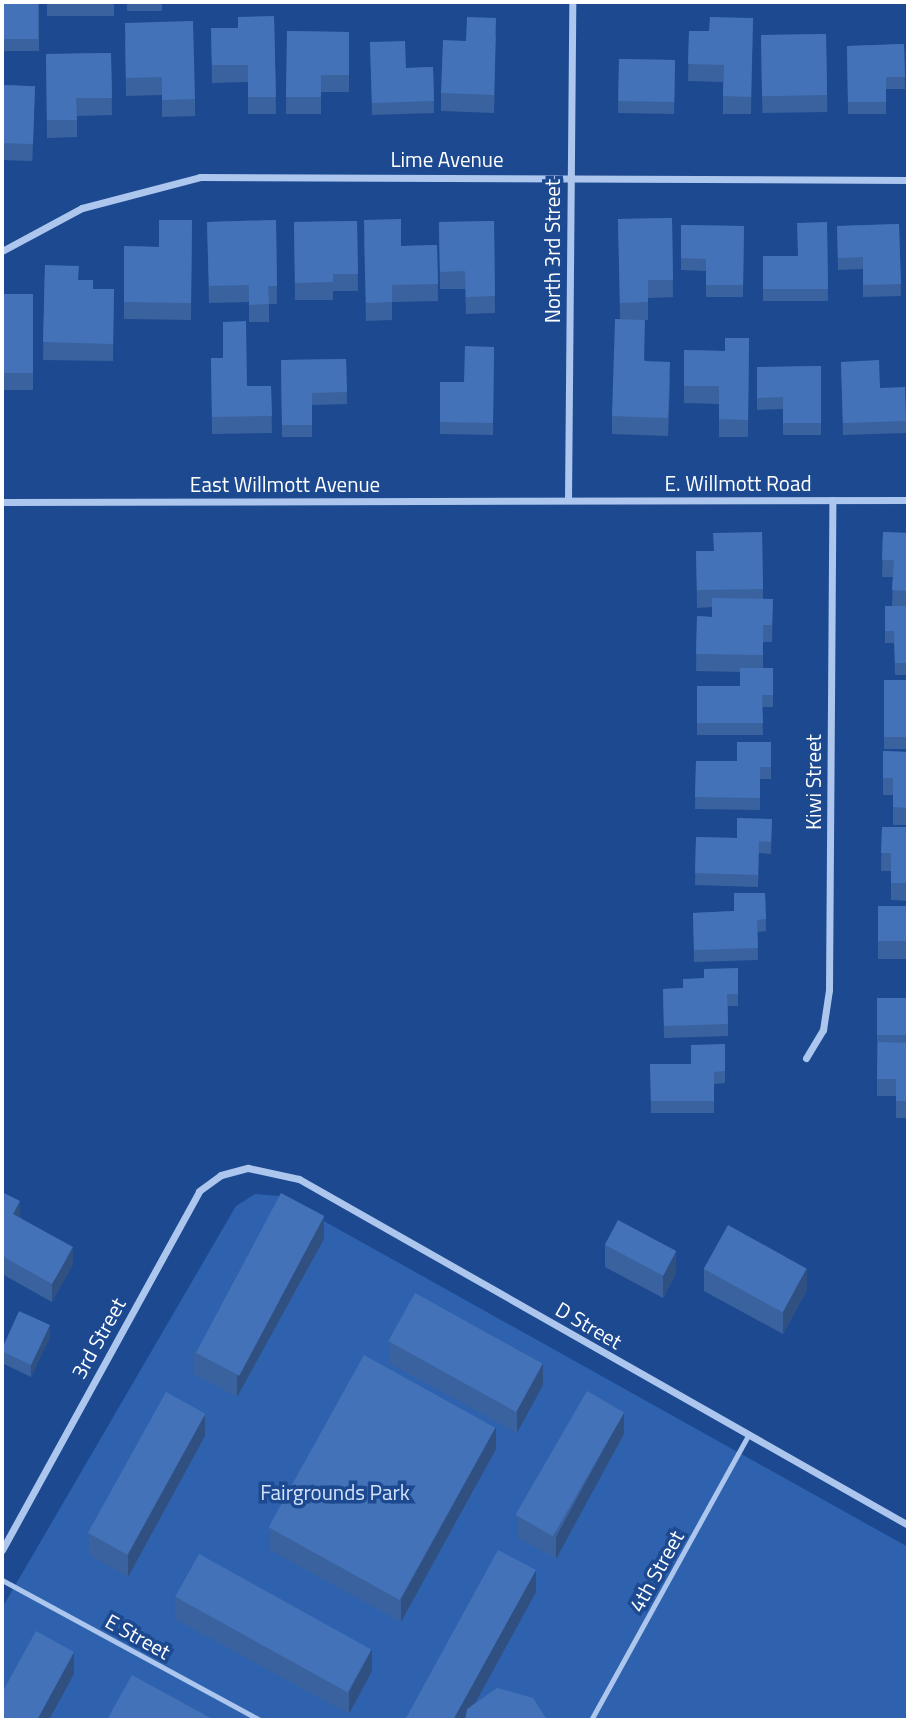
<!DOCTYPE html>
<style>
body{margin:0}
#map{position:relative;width:910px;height:1722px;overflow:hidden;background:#1c4990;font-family:"Titillium Web",sans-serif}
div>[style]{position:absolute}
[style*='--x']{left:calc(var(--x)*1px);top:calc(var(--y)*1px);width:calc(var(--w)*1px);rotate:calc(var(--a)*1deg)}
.green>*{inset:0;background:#2f62ae}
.lane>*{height:5px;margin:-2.5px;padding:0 2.5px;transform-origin:2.5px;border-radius:2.5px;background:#acc6ee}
.street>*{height:7px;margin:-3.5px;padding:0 3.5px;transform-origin:3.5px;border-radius:3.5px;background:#acc6ee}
.wall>*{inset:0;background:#3a629e;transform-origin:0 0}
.shaded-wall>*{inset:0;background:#305081}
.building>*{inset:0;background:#4472b8;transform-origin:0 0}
span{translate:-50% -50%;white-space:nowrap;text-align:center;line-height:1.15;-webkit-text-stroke:7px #1c4990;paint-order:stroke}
.street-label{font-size:21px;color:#fff}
.park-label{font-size:21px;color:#d2e2fa}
.frame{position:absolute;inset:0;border:4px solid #fff;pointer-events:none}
</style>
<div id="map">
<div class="green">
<div style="clip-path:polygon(255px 1194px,279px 1196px,908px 1547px,908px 1720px,2px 1720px,2px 1608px,236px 1206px)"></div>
</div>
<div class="lane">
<div style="--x:2;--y:1580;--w:294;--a:28.5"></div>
<div style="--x:591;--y:1720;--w:325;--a:-61.1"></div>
</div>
<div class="street">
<div style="--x:2;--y:251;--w:91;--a:-28.3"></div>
<div style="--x:82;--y:208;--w:122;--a:-14.7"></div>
<div style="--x:200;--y:177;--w:708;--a:0.24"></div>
<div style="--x:568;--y:500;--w:498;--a:-89.5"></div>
<div style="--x:2;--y:502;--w:906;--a:-0.13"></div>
<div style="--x:806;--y:1058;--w:33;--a:-59"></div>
<div style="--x:823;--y:1030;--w:40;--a:-81.5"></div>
<div style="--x:829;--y:990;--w:490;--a:-89.6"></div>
<div style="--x:2;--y:1550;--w:409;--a:-61.2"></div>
<div style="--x:199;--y:1191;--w:27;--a:-36"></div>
<div style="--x:221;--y:1175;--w:28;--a:-15"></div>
<div style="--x:248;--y:1168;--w:52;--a:12.2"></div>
<div style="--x:299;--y:1179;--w:700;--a:29.6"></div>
</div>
<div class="wall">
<div style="left:2px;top:2px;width:37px;height:49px"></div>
<div style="left:47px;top:2px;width:67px;height:14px"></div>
<div style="left:127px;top:2px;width:35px;height:9px"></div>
<div style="clip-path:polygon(219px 2px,272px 2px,219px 3px)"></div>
<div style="left:467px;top:2px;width:32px;height:1px"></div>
<div style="clip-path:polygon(274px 16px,276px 114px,248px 114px,248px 82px,212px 83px,211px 28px,238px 28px)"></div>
<div style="clip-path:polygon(753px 18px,751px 114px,723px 114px,723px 82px,688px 81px,689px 31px,709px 31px)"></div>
<div style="clip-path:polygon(287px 31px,349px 32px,349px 92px,321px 92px,321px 114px,286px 114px)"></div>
<div style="left:826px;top:34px;width:78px;height:65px;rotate:89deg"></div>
<div style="clip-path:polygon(496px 35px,494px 113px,441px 111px,441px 93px,466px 41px)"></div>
<div style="clip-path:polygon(125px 41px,195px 99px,195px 116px,162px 117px,162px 95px,126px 96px)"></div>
<div style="clip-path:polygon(370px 42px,406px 68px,433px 67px,434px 113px,372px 115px)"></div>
<div style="clip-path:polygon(904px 44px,905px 89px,886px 89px,886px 114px,848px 114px,847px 46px)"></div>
<div style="clip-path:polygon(111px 53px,112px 115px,77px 116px,77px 137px,47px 138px,46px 54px)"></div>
<div style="left:619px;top:59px;width:56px;height:54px;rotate:1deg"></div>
<div style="left:2px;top:85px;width:33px;height:75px;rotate:2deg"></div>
<div style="clip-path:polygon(672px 218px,673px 297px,648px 298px,648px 320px,636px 320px,645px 361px,670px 379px,668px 436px,612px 434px,612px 416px,620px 319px,618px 219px)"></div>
<div style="clip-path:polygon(192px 220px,191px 320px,124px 319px,124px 246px,159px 247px)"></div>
<div style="clip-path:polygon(276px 220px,277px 304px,269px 304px,269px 322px,249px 322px,249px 302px,209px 303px,207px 222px)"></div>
<div style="clip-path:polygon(357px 221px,358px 291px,333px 291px,333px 300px,295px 300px,294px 222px)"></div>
<div style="clip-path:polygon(494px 221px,495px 313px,466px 314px,465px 289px,440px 289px,439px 222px)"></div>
<div style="clip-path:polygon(827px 222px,828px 301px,763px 301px,763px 256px,798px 256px)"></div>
<div style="clip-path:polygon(899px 224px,901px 296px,863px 297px,863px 269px,838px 270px,837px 226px)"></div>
<div style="clip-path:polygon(681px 225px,744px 226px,743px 297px,706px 297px,706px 271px,681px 270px)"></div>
<div style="clip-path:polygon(364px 237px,401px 246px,437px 245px,438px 301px,392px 302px,392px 320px,366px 321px)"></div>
<div style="clip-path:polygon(45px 265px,79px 280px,93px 289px,114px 289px,113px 361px,43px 360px)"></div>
<div style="left:2px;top:294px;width:31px;height:96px"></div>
<div style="clip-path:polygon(749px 338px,748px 437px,719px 437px,719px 404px,684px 403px,684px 350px,725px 351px)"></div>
<div style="clip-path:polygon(494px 347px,493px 435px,440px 434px,440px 382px,464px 382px)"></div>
<div style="clip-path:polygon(211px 358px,247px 386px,271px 386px,272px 433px,212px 434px)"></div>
<div style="clip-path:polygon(346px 359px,347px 404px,312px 405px,312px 437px,282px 437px,281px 360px)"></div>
<div style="clip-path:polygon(841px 362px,880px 388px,906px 421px,906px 433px,843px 435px)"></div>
<div style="clip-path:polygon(821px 366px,821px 435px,783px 435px,783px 409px,757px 410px,757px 367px)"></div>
<div style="clip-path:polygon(762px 532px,763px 599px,773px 599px,772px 642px,763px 642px,763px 668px,773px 668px,773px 707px,762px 707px,763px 735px,697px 735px,697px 686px,740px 686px,740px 672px,696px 671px,697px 616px,712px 617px,712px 607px,697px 608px,696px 551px,713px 551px)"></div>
<div style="clip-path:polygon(883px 532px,908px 533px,908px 675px,895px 675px,894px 643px,885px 643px,885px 606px,892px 606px,893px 577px,882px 577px)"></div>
<div style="left:884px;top:680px;width:24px;height:69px"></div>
<div style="clip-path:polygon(771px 742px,771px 779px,760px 779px,760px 810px,695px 809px,696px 761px,737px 761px)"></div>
<div style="clip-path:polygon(883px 751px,908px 752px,908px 825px,893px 825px,893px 795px,883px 795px)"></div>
<div style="clip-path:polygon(772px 819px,771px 854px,759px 853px,758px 887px,695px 885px,696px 837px,737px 838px)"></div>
<div style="clip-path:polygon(882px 827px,908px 827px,908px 901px,891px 900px,891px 871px,881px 871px)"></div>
<div style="clip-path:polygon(765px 893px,766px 931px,757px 932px,758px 960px,694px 962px,693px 913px,734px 911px)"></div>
<div style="left:878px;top:906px;width:30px;height:53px"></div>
<div style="clip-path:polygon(738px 968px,738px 1006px,728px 1006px,728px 1036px,664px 1038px,663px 989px,683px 988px,704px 978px)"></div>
<div style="clip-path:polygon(877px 998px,908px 998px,908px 1118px,896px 1118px,896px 1096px,877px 1096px)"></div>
<div style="clip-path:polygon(725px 1044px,725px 1083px,714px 1084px,714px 1113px,651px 1113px,650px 1064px,691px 1064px)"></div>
<div style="clip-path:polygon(2px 1192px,20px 1217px,73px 1264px,52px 1302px,2px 1274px)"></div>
<div style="clip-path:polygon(324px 1239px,237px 1397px,194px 1374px,194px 1352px)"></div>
<div style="clip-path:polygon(605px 1245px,676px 1273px,663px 1298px,605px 1267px)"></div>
<div style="clip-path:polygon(704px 1269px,807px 1290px,783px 1334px,704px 1291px)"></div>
<div style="clip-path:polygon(50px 1337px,31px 1377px,2px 1363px,2px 1349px)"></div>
<div style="clip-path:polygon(389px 1341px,543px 1385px,517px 1433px,389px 1363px)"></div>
<div style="clip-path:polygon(624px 1434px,556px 1559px,518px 1538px,518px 1516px)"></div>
<div style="clip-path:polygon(205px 1436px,128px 1577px,89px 1555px,89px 1533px)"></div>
<div style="clip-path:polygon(496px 1449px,401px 1622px,270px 1550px,270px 1528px)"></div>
<div style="clip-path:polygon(175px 1597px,372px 1671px,349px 1714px,175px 1619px)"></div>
</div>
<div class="shaded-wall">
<div style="clip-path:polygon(20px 1201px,20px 1219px,13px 1214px)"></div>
<div style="clip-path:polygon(324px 1216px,324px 1239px,237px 1397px,237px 1375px)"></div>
<div style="clip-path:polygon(73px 1247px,73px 1264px,52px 1302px,52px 1284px)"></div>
<div style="clip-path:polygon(676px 1251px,676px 1273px,663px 1298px,663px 1276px)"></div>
<div style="clip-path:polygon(807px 1268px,807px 1290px,783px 1334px,783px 1312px)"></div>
<div style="clip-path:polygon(50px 1325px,50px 1337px,31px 1377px,31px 1365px)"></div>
<div style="clip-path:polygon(543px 1363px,543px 1385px,517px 1433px,517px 1411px)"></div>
<div style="clip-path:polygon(624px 1412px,624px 1434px,556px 1559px,556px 1537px)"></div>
<div style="clip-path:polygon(205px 1414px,205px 1436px,128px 1577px,128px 1555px)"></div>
<div style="clip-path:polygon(496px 1427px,496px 1449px,401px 1622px,401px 1599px)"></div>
<div style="clip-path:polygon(536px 1570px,536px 1592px,466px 1720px,453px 1720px)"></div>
<div style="clip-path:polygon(372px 1649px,372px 1671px,349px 1714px,349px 1692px)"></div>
<div style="clip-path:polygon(74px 1652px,74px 1674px,49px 1720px,37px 1720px)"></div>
</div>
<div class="building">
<div style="left:2px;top:2px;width:36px;height:37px"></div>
<div style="clip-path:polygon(274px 16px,276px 97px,248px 97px,248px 65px,212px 65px,211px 28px,238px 28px,238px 17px)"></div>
<div style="clip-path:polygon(467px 17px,496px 18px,494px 95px,441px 93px,443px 40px,466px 41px)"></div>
<div style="clip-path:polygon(710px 17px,753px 18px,751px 97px,723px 96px,724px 65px,688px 64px,689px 31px,709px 31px)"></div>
<div style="clip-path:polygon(193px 21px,195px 99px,162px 100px,162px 77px,126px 78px,125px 23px)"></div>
<div style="clip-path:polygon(287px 31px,349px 32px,349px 75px,321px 75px,321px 97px,286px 97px)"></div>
<div style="left:826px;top:34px;width:61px;height:65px;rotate:89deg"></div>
<div style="clip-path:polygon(405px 41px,406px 68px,433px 67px,434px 101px,372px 103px,370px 42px)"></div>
<div style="clip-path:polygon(904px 44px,905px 77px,886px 77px,886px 102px,848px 102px,847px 46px)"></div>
<div style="clip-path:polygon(111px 53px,112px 98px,76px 98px,77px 120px,47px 120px,46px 54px)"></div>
<div style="left:619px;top:59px;width:56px;height:42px;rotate:1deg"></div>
<div style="left:2px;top:85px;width:33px;height:58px;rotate:2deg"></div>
<div style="clip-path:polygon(672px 218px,673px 280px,648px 280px,648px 302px,620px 303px,618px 219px)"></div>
<div style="clip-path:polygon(401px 219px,401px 246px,437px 245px,438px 284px,392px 285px,392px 302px,366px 303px,364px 220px)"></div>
<div style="clip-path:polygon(159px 220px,192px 220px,191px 303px,124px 302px,124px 246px,159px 247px)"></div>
<div style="clip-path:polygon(276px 220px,277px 286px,268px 286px,269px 304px,249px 305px,249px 285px,209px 286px,207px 222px)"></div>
<div style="clip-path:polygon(357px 221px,358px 274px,333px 274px,333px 282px,295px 283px,294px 222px)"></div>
<div style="clip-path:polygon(494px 221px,495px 296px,466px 297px,465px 271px,440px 272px,439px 222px)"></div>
<div style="clip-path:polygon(827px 222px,828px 289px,763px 289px,763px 256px,798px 256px,797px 223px)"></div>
<div style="clip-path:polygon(899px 224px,901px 284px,863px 285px,863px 257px,838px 258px,837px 226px)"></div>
<div style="clip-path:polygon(681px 225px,744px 226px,743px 285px,706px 285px,706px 259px,681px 258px)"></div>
<div style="clip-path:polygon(45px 265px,79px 266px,78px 280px,93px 280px,93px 289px,114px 289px,113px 344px,43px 342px)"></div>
<div style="left:2px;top:294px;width:31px;height:79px"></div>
<div style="clip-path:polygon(615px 319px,645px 320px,644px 361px,670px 362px,668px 418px,612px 416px)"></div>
<div style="clip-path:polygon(246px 321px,247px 386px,271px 386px,272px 416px,212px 417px,211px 358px,223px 358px,223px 322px)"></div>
<div style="clip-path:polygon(725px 338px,749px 338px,748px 420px,719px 419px,719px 386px,684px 386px,684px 350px,725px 351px)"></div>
<div style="clip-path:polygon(465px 346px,494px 347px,493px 423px,440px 422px,440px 382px,464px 382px)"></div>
<div style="clip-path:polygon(346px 359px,347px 392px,312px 393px,312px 425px,282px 425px,281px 360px)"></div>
<div style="clip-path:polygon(879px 360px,880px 388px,905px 387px,906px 421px,843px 423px,841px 362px)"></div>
<div style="clip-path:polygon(821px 366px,821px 423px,783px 423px,783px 397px,757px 398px,757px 367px)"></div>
<div style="clip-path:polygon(762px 532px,763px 589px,697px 590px,696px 551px,714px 551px,713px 533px)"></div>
<div style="clip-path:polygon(883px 532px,908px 533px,908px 591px,892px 590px,894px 560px,882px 560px)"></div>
<div style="clip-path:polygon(712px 598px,773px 599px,772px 625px,763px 625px,763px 655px,696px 654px,697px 616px,712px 617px)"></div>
<div style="clip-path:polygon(885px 606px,908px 606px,908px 663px,895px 663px,894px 631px,885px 631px)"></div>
<div style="clip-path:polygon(740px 668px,773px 668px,773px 695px,762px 695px,763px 723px,697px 723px,697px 686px,740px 686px)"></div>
<div style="left:884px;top:680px;width:24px;height:57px"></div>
<div style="clip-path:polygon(737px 742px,771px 742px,771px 767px,760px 767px,760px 798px,695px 797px,696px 761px,737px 761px)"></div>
<div style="clip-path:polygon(883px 751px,908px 752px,908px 808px,893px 807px,893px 778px,883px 778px)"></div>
<div style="clip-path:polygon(737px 818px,772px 819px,771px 842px,759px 841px,758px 875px,695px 873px,696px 837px,737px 838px)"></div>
<div style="clip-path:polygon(882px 827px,908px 827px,908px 883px,891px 883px,891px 853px,881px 853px)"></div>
<div style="clip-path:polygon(734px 893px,765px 893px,766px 919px,757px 920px,758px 948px,694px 950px,693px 913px,734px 911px)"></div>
<div style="left:878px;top:906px;width:30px;height:35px"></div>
<div style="clip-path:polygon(738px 968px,738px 994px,727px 994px,728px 1024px,664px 1026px,663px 989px,683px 988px,683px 979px,704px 978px,704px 969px)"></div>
<div style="left:877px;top:998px;width:31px;height:37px"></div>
<div style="clip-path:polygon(878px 1042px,908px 1043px,908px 1101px,896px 1101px,896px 1079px,877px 1079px)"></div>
<div style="clip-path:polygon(725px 1044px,725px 1071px,714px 1072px,714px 1101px,651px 1101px,650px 1064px,691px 1064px,691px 1045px)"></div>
<div style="clip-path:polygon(2px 1192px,20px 1201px,13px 1214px,73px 1247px,52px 1284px,2px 1256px)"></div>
<div style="left:281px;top:1193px;width:49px;height:181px;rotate:28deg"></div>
<div style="left:618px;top:1220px;width:66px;height:28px;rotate:28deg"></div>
<div style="left:728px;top:1225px;width:90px;height:50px;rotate:29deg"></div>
<div style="left:415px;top:1293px;width:146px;height:55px;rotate:29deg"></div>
<div style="clip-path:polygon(19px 1311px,50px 1325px,31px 1365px,2px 1351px,2px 1349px)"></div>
<div style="left:364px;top:1355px;width:150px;height:197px;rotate:29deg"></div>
<div style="left:587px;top:1391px;width:43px;height:143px;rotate:30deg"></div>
<div style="left:166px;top:1392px;width:45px;height:161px;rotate:29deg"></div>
<div style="clip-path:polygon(498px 1550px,536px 1570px,453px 1720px,405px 1720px)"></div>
<div style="left:199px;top:1554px;width:197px;height:49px;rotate:29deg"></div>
<div style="clip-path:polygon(36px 1631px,74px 1652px,37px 1720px,2px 1720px,2px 1693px)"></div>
<div style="clip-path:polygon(132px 1675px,214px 1720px,112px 1720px,108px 1718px)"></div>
<div style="clip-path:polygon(497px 1688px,533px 1698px,547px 1720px,465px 1720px,467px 1709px)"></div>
</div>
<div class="street-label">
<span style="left:447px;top:159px">Lime Avenue</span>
<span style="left:552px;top:251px;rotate:-90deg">North 3rd Street</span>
<span style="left:738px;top:483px">E. Willmott Road</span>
<span style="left:285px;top:484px">East Willmott Avenue</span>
<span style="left:813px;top:782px;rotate:-90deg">Kiwi Street</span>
<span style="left:589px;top:1325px;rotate:30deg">D Street</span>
<span style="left:98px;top:1338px;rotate:-61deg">3rd Street</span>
<span style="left:656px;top:1571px;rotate:-61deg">4th Street</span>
<span style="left:138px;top:1636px;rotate:29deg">E Street</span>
</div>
<div class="park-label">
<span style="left:335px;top:1492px">Fairgrounds Park</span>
</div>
<div class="frame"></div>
</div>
